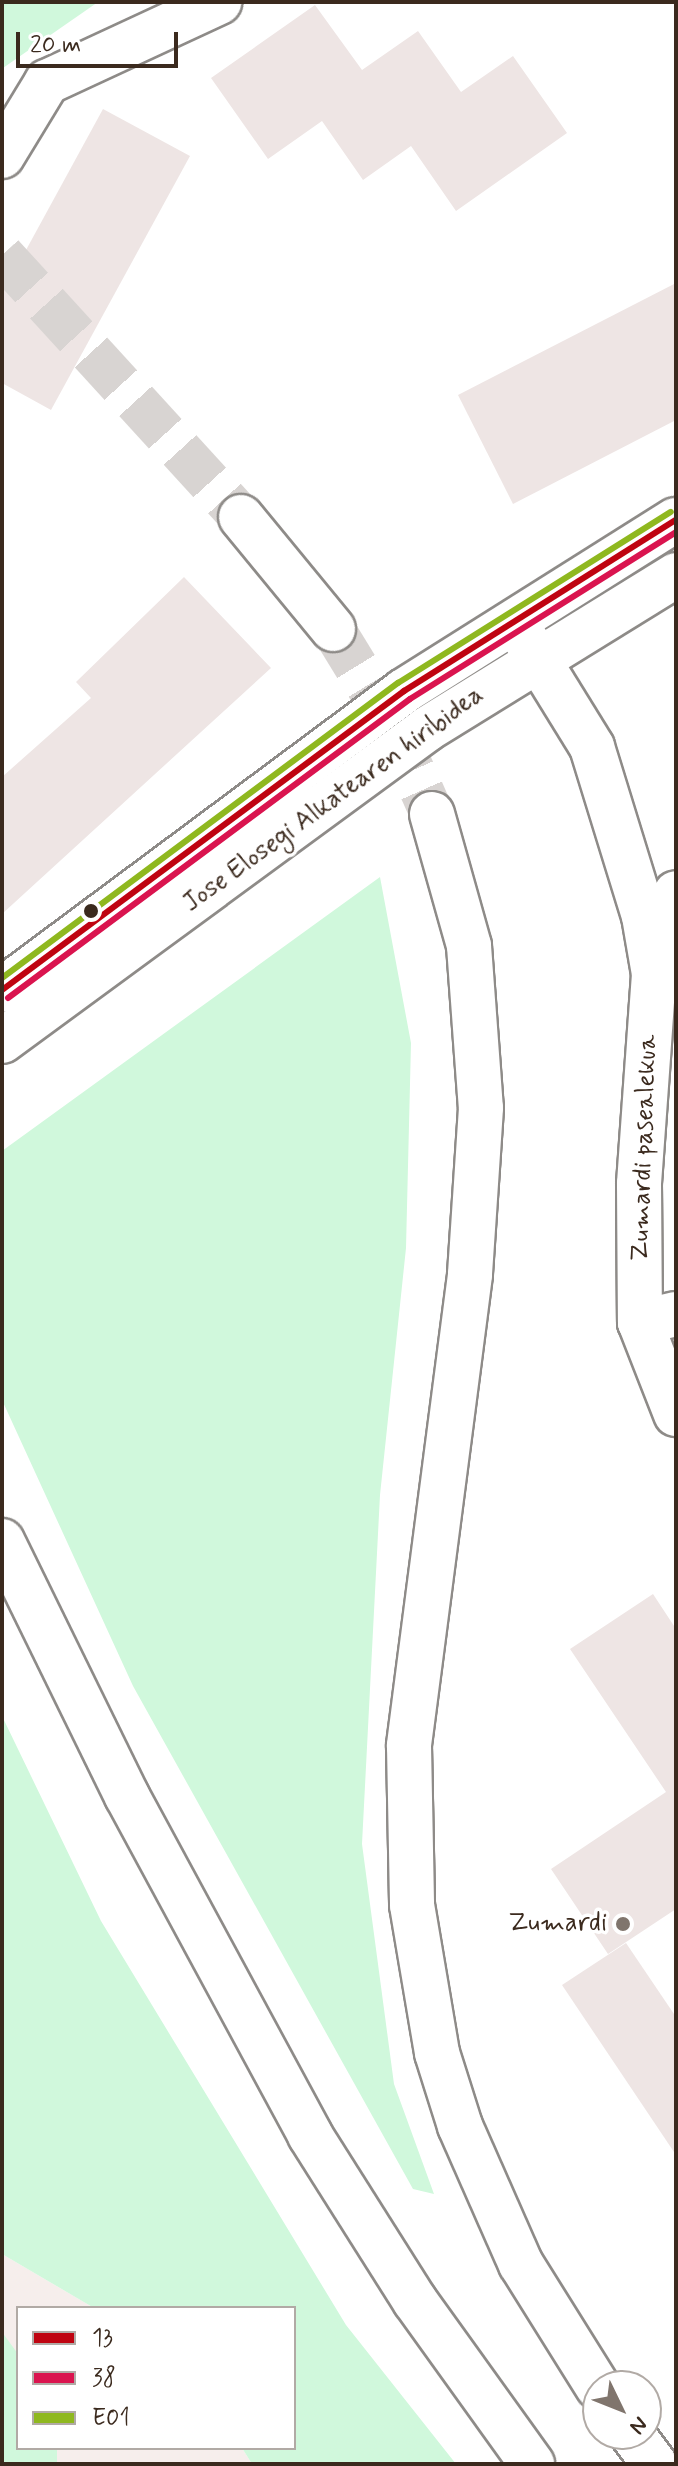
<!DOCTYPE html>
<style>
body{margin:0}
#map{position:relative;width:678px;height:2466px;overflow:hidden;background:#fff;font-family:Mynerve,sans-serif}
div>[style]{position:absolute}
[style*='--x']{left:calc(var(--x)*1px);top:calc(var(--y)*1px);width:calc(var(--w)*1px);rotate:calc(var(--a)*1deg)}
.built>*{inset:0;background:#f6eeec}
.green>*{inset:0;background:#d0f8dc}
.building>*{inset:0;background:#eee5e4}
.motorway-tunnel>*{height:44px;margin-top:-22px;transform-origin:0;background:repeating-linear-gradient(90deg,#d8d4d2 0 44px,transparent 0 66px)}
.roads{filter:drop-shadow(2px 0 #8e8b88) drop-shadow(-2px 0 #8e8b88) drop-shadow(0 2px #8e8b88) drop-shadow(0 -2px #8e8b88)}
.minor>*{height:44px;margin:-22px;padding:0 22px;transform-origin:22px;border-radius:22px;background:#fff}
.secondary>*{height:44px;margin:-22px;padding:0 22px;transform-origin:22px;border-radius:22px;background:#fff}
.motorway>*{height:44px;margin:-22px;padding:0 22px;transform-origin:22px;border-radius:22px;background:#fff}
.bus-1>*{height:6px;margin:-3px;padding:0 3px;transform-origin:3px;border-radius:3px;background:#bf0411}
.bus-2>*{height:6px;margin:-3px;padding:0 3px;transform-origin:3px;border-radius:3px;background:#da144f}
.bus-3>*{height:6px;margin:-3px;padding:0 3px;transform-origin:3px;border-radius:3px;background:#8fb81f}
.dots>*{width:22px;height:22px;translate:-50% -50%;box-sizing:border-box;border:4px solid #fff;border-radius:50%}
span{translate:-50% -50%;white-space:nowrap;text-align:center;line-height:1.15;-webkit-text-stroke:7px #fff;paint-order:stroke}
.street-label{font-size:26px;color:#3b2a1e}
.poi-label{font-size:26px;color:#3b2a1e}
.right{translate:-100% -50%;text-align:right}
.frame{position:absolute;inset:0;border:4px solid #3b2a1e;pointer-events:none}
.legend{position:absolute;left:16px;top:2306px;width:280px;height:144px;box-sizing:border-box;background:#fff;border:2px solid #b1aaa5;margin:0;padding:10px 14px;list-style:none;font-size:24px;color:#3b2a1e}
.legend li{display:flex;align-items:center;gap:16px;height:40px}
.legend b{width:40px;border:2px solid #b1aaa5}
.north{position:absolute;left:582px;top:2370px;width:80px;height:80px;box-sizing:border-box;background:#fff;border:2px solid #b1aaa5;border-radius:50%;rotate:133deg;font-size:22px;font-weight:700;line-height:32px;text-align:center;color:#3b2a1e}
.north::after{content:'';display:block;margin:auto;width:28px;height:36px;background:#80756d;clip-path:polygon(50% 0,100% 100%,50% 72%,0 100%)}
.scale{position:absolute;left:16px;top:32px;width:162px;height:36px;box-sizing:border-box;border:4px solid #3b2a1e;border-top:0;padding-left:10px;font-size:24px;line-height:28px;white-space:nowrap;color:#3b2a1e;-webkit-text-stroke:6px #fff;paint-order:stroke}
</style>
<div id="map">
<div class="built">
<div style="clip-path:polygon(2px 2254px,94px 2308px,18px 2308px,18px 2448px,242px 2448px,252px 2464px,2px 2464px)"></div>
</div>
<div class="green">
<div style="clip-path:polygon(2px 2px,98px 2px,3px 68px)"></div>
<div style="clip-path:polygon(380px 877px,411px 1043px,406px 1248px,380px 1495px,362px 1844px,394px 2084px,434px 2194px,413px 2189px,133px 1686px,2px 1400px,2px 1151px)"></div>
<div style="clip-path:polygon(2px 1716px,101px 1921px,346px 2325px,456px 2464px,252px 2464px,242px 2448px,294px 2448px,294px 2308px,94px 2308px,2px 2254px)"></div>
<div style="clip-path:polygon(2px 2332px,18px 2354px,18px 2448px,57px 2448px,57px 2464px,2px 2464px)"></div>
</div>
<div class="building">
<div style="clip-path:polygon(315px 5px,362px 70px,418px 31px,461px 92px,513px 56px,567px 133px,456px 211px,411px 146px,363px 180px,322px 121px,268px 159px,211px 78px)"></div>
<div style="clip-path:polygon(103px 109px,190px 156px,51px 410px,2px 383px,2px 294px)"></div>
<div style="clip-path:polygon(676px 283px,676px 420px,513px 504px,458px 395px)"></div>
<div style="clip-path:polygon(184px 577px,271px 668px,2px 914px,2px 777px,91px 698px,76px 682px)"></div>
<div style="clip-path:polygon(653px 1594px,676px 1629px,676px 1909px,608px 1954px,551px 1869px,666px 1792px,570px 1649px)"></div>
<div style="clip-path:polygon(626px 1943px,676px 2017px,676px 2155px,562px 1985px)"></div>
</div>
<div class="motorway-tunnel">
<div style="--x:2;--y:255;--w:355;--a:47.6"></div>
<div style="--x:333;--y:629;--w:119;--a:58.5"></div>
<div style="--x:395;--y:730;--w:92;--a:66.2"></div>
</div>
<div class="roads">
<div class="minor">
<div style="--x:2;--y:156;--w:87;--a:-58.7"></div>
<div style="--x:47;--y:82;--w:190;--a:-24.9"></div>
<div style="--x:518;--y:627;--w:141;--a:58.3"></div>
<div style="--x:592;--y:747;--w:177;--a:72.9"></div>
<div style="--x:644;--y:916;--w:59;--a:80.2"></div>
<div style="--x:654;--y:974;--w:211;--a:94.1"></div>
<div style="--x:639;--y:1184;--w:138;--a:89.6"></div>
<div style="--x:658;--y:960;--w:69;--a:-75"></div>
<div style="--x:676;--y:1314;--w:37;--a:167"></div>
<div style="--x:640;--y:1322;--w:99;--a:68.6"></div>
</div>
<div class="secondary">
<div style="--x:2;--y:990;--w:501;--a:-36.64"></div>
<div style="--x:404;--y:691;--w:321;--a:-32.2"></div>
<div style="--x:2;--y:1041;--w:527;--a:-36.28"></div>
<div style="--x:427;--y:729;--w:293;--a:-31.7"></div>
</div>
<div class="motorway">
<div style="--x:241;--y:517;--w:145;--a:50.6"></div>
<div style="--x:432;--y:814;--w:137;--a:74.3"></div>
<div style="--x:469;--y:946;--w:162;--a:85.8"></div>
<div style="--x:481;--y:1108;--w:167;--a:93.8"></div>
<div style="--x:470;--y:1275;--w:475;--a:97.4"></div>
<div style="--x:409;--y:1746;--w:159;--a:88.9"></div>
<div style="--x:412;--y:1905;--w:150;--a:80.4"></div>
<div style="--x:437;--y:2053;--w:77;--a:72.5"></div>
<div style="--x:460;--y:2126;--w:151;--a:66.2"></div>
<div style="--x:521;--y:2264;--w:145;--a:58"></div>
<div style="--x:2;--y:1541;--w:284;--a:63.9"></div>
<div style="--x:127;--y:1796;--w:385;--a:61.6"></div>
<div style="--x:310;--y:2135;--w:196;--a:57.7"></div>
<div style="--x:415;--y:2301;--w:201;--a:54.3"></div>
<div style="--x:632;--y:2434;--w:38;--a:53"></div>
</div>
</div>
<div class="bus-1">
<div style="--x:2;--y:990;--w:501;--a:-36.64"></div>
<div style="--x:404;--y:691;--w:321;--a:-32.2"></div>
</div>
<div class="bus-2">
<div style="--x:8;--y:998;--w:501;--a:-36.64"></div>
<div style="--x:410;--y:699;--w:314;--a:-32.1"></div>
</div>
<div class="bus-3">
<div style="--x:2;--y:978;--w:494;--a:-36.7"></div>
<div style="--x:398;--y:683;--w:322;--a:-32.1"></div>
</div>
<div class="dots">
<div style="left:91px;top:911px;background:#3b2a1e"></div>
<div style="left:623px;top:1924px;background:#80756d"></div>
</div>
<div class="street-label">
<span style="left:334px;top:800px;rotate:-36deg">Jose Elosegi Alkatearen hiribidea</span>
<span style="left:645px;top:1148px;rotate:-88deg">Zumardi pasealekua</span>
</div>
<div class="poi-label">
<span class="right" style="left:607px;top:1924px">Zumardi</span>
</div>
<div class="frame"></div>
<ul class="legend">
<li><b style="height:10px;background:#bf0411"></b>13</li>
<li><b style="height:10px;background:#da144f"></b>38</li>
<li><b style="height:10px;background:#8fb81f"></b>E01</li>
</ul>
<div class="north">N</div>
<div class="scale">20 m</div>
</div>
